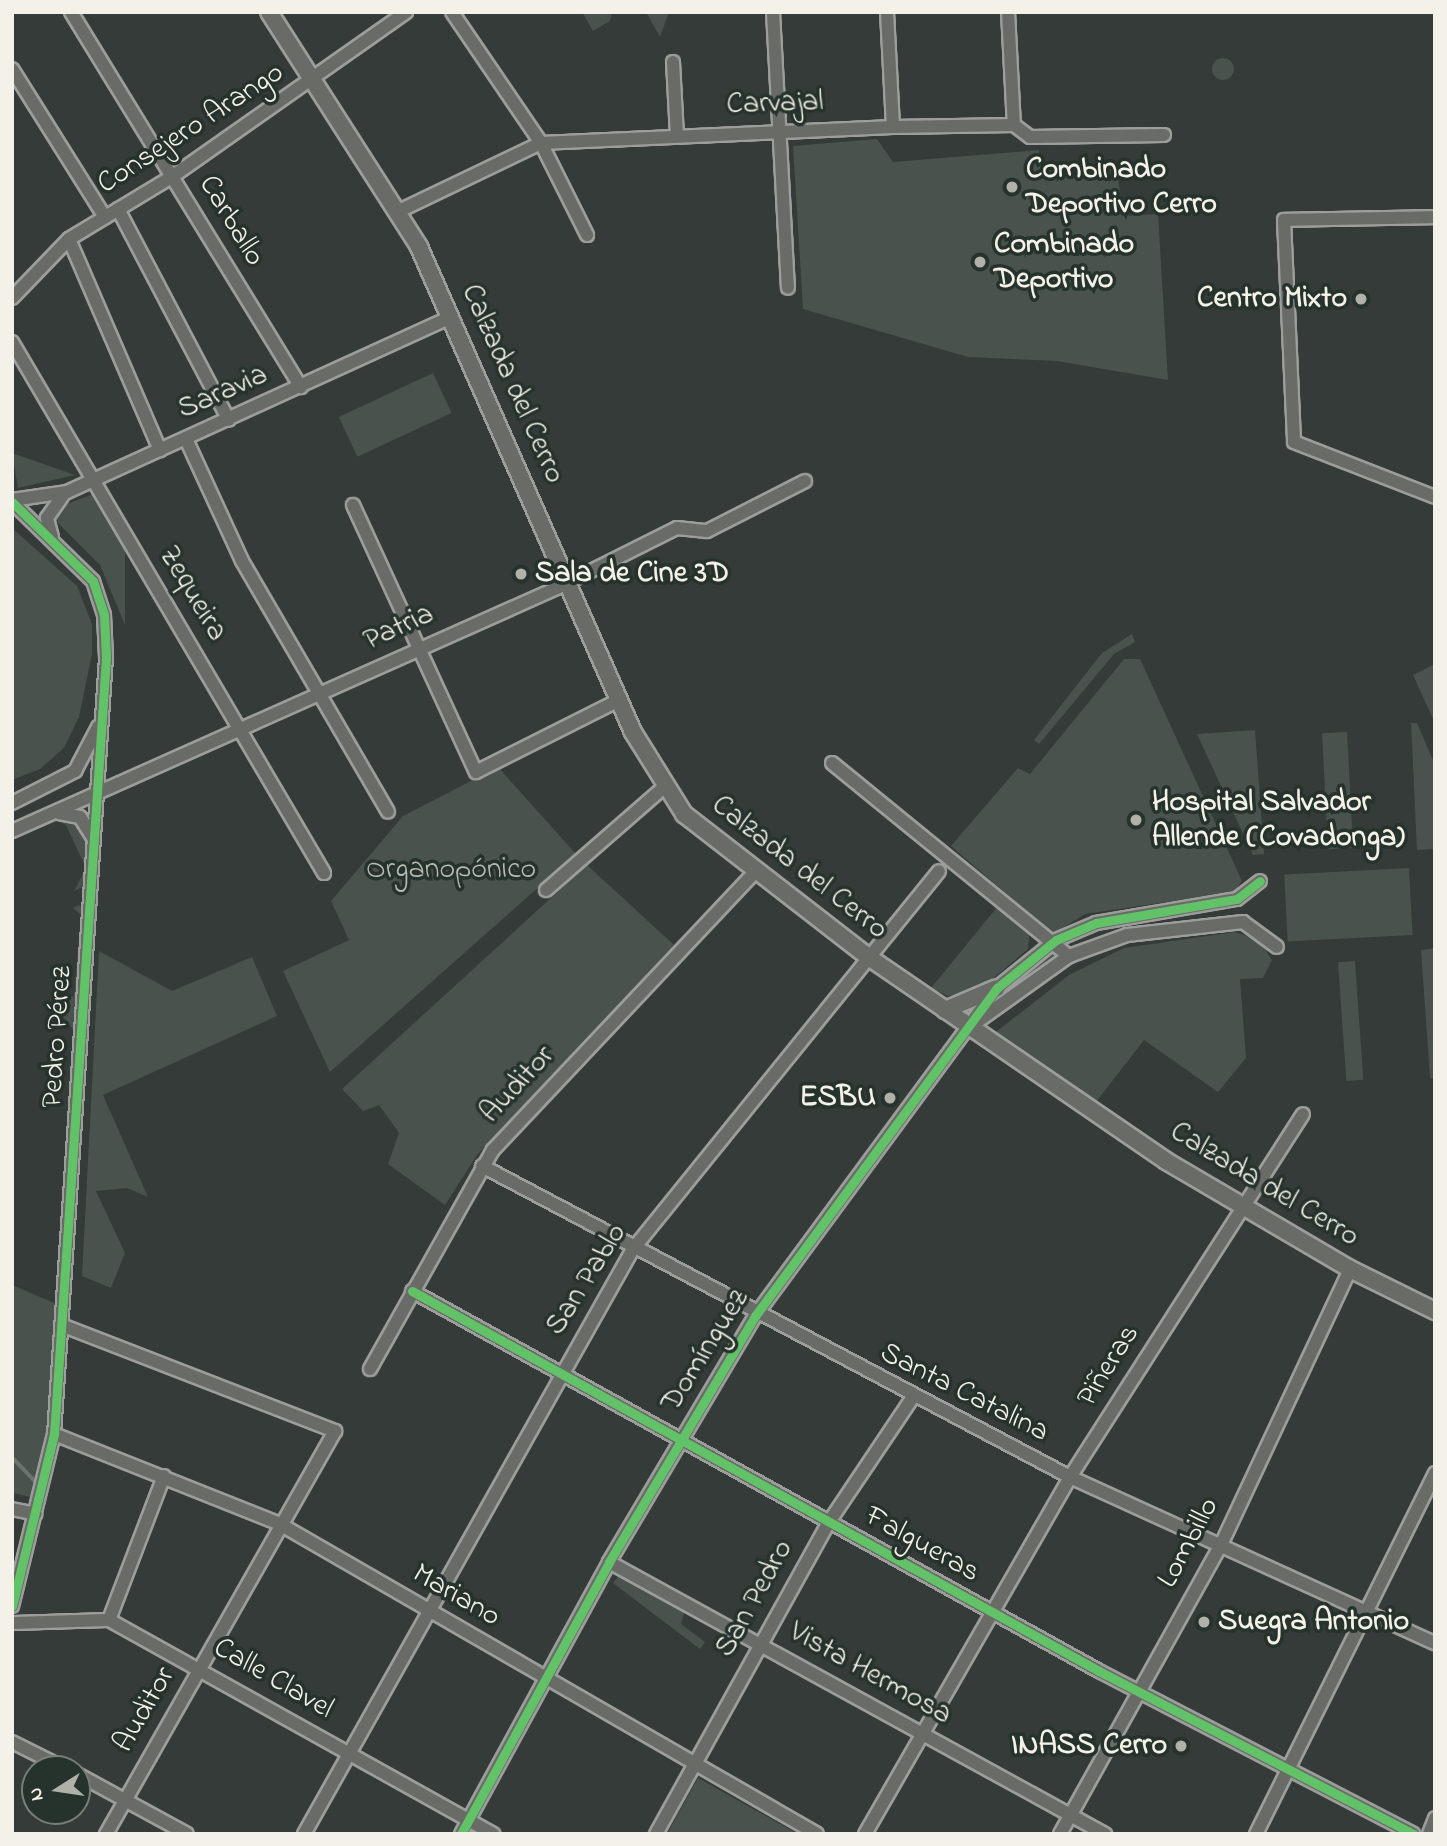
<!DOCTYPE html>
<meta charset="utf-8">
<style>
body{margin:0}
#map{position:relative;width:1447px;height:1846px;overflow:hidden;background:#353b38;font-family:"Indie Flower",sans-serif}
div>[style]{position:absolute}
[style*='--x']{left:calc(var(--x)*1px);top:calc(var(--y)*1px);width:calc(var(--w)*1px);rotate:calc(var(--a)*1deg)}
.green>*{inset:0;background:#49524c;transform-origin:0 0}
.round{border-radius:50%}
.stream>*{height:3.5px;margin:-1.75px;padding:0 1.75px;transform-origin:1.75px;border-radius:1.75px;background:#6d736d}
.roads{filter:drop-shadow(2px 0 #9c9e9b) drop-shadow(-2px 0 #9c9e9b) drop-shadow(0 2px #9c9e9b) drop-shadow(0 -2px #9c9e9b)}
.minor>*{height:12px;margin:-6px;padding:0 6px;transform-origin:6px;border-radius:6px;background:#686b66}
.major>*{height:16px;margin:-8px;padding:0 8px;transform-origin:8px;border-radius:8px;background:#686b66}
.cycleway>*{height:9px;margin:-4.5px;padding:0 4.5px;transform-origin:4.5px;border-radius:4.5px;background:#61c268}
.dots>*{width:19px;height:19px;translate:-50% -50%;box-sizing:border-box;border:4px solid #26332d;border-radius:50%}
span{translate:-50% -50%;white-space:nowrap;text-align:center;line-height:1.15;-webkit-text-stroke:7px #26332d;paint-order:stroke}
.street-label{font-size:30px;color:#f4f1e8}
.poi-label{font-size:30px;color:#f4f1e8;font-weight:700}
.left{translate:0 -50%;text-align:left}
.right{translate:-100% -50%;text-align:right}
.park-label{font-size:30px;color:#b9bbb2}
.frame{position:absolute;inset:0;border:14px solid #f4f1e8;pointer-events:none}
.north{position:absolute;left:21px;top:1755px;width:70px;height:70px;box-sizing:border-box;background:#26332d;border:2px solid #787f78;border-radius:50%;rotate:258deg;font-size:19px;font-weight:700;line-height:28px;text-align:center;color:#f4f1e8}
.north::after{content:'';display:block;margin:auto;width:24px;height:32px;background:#b1b1aa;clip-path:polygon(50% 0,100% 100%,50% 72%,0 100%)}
</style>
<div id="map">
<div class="green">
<div style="clip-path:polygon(582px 12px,612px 12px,610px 21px,593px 31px)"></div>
<div style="clip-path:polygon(646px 12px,669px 12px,660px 37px)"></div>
<div class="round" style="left:1212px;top:58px;width:22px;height:22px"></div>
<div style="clip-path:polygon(877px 139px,893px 162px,1039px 150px,1040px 164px,1116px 162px,1123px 216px,1158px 214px,1168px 380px,1057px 361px,968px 357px,803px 309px,793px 146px)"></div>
<div style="left:433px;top:373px;width:44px;height:104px;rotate:65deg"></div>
<div style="clip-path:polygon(12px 453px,75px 475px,18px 488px)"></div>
<div style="clip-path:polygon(93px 494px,125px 550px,125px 625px,100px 565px,56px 521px,62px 506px)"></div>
<div style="clip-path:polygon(12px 528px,77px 586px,92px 624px,92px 654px,79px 717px,64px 748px,40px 769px,12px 780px)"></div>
<div style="clip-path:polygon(1132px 634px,1135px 642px,1114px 654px,1039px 744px,1034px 740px,1102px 653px)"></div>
<div style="clip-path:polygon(1124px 659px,1140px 659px,1242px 881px,1234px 892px,1085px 914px,1053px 934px,951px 846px,1018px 768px,1030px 774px)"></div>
<div style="clip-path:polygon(1435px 664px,1435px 723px,1413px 675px)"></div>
<div style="clip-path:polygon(1411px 723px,1417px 723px,1435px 765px,1435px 849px,1417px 850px)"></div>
<div style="clip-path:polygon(1255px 730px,1264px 854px,1253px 855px,1197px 734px)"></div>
<div style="left:1347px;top:732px;width:116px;height:25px;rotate:87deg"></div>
<div style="clip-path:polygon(498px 767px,576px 854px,330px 1072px,283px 971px,349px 940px,331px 901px,403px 816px)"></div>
<div style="clip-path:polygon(56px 818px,75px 820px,89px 840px,87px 885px,74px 891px,86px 868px,66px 825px,57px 821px,12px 840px)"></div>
<div style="clip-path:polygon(587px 865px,674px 945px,477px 1155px,445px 1205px,388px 1164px,399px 1133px,379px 1105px,363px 1111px,342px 1089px)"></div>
<div style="left:1409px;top:868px;width:67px;height:125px;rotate:87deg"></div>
<div style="clip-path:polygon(79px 905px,86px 911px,75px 1032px,60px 1013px,63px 1001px,74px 996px,81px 915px,73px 908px)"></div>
<div style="clip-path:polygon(998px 906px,1030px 928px,1028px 949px,978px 991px,948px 996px,931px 988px)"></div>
<div style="clip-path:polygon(1235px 932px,1259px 940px,1272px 960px,1263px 978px,1240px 979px,1246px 1058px,1218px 1092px,1144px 1040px,1096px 1102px,996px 1032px,1069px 975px,1124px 948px)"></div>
<div style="clip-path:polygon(1435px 948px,1435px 1078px,1430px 1078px,1421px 950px)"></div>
<div style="clip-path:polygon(99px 951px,172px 991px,252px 957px,277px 1016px,103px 1095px,148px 1197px,127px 1188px,96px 1191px,125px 1253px,111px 1288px,82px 1276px)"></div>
<div style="clip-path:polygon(1052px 951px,1055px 956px,1009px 989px,1008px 986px)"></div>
<div style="left:1355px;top:961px;width:119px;height:17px;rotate:86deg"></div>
<div style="clip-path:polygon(12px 1285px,59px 1305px,46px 1431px,31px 1497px,12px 1493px)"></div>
<div style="clip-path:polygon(620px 1574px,685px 1610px,681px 1624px,705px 1642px,700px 1649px,613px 1583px)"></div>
<div style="clip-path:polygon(698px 1778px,766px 1816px,798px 1834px,667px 1834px)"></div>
</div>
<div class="stream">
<div style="--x:12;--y:1457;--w:33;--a:46"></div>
</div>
<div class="roads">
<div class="minor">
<div style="--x:71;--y:12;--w:440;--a:58.5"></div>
<div style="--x:452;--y:12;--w:158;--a:55.8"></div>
<div style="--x:541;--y:143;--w:103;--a:63.4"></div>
<div style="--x:773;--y:12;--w:276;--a:86.9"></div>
<div style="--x:887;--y:12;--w:115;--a:87"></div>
<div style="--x:1008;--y:12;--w:113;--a:87"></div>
<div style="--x:673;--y:62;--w:73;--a:86.9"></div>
<div style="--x:12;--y:69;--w:175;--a:57.9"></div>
<div style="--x:118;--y:209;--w:238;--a:62.3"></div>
<div style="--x:399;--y:211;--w:157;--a:-25.6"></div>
<div style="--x:541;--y:143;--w:352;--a:-2.6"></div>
<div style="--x:893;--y:127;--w:121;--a:-0.9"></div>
<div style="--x:1014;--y:125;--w:20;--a:37"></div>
<div style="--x:1030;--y:137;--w:134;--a:-0.9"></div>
<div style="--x:1435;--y:217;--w:151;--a:178.9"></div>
<div style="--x:1284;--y:220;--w:222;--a:87.4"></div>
<div style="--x:1294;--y:442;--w:151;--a:21.3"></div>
<div style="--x:69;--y:239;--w:230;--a:66.7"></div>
<div style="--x:12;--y:298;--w:82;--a:-46"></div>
<div style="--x:69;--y:239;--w:122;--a:-31.2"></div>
<div style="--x:173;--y:176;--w:285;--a:-35.1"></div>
<div style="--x:12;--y:342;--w:616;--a:59.56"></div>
<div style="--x:186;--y:439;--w:134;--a:65.3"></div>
<div style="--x:242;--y:561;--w:290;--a:59.8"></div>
<div style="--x:12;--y:500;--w:56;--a:-8.3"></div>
<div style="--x:67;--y:492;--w:422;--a:-24.5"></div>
<div style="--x:12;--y:502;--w:113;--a:44.3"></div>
<div style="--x:93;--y:581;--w:36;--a:72"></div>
<div style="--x:104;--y:615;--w:43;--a:87.3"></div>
<div style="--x:106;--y:658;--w:778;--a:93.83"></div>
<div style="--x:54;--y:1434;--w:177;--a:103.7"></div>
<div style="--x:353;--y:505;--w:294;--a:65.3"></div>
<div style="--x:476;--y:772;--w:160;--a:-26.7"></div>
<div style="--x:52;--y:537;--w:20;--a:-105"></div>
<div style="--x:47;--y:518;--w:28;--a:-55"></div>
<div style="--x:832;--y:763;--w:306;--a:39.2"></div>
<div style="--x:12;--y:803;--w:71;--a:-26.9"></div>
<div style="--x:75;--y:771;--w:50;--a:-62.4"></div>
<div style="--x:59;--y:813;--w:21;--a:11"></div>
<div style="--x:80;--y:817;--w:26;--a:58"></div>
<div style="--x:12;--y:831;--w:597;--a:-24.03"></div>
<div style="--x:557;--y:588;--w:134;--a:-26.6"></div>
<div style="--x:677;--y:528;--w:30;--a:6"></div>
<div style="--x:707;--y:531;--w:110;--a:-27"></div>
<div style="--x:546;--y:890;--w:155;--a:-41.1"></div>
<div style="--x:978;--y:1021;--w:112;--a:-35.5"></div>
<div style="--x:1069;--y:956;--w:62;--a:-19.9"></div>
<div style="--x:1127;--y:935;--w:117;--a:-6.4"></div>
<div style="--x:1243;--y:922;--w:42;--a:36.3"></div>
<div style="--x:482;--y:1166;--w:665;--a:27.87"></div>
<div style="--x:1070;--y:1477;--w:401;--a:24.5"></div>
<div style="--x:412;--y:1291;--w:785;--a:28.95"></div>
<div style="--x:1099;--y:1671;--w:354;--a:27.4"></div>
<div style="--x:64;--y:1326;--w:291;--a:21.2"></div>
<div style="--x:335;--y:1431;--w:464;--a:119.6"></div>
<div style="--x:370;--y:1369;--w:251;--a:-60.7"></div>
<div style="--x:493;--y:1150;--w:382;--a:-46.7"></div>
<div style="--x:54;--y:1434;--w:241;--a:21.7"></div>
<div style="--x:278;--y:1523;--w:622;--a:29.98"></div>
<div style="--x:12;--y:1509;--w:24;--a:12"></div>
<div style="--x:609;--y:1562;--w:566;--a:28.74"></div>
<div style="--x:109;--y:1620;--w:154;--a:-69.1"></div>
<div style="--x:12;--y:1623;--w:97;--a:-1.8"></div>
<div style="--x:109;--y:1620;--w:440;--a:29.1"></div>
<div style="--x:12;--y:1742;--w:60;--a:26.6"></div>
<div style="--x:77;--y:1774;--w:125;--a:28.6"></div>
<div style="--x:304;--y:1834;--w:671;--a:-60.65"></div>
<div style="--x:633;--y:1249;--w:486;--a:-51"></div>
<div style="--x:461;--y:1834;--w:310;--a:-61.4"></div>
<div style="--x:609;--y:1562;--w:286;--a:-59.3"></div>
<div style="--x:755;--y:1316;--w:408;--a:-53.6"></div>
<div style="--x:997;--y:988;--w:76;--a:-39.1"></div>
<div style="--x:1056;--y:940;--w:43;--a:-23"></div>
<div style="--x:1096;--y:923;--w:143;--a:-9.7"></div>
<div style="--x:1237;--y:899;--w:29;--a:-38"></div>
<div style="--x:656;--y:1834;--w:357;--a:-61"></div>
<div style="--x:829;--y:1522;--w:151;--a:-56.1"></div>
<div style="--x:865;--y:1834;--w:412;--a:-60.1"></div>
<div style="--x:1070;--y:1477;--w:431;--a:-57.3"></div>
<div style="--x:1060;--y:1834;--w:329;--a:-60.9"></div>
<div style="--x:1220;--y:1547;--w:307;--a:-64.9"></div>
<div style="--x:1256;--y:1834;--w:403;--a:-63.6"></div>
<div style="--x:1429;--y:1834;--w:17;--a:-69"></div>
</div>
<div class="major">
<div style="--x:269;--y:12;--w:279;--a:57.4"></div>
<div style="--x:419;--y:247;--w:530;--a:66.19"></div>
<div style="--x:633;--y:732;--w:97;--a:58.1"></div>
<div style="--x:684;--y:814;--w:232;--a:37.8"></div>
<div style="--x:867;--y:956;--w:363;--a:34.4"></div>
<div style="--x:1166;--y:1161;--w:213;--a:30.4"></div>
<div style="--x:1350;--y:1269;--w:95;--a:26.3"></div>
<div style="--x:945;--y:1010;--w:56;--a:-22.9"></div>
</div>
</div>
<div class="cycleway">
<div style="--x:12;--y:502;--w:113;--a:44.3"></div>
<div style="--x:93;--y:581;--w:36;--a:72"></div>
<div style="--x:104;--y:615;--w:43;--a:87.3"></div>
<div style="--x:106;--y:658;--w:778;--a:93.83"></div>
<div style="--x:54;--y:1434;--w:177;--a:103.7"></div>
<div style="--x:412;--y:1291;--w:785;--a:28.95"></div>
<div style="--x:1099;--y:1671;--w:354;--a:27.4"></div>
<div style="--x:461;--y:1834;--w:310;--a:-61.4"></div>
<div style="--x:609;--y:1562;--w:286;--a:-59.3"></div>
<div style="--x:755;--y:1316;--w:408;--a:-53.6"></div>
<div style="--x:997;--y:988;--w:76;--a:-39.1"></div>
<div style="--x:1056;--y:940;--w:43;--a:-23"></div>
<div style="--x:1096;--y:923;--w:143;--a:-9.7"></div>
<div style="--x:1237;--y:899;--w:29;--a:-38"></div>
</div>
<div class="dots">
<div style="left:1012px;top:187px;background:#b1b1aa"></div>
<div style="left:980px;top:262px;background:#b1b1aa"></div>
<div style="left:1361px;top:299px;background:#b1b1aa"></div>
<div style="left:521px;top:574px;background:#b1b1aa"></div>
<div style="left:1136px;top:820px;background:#b1b1aa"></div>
<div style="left:890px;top:1098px;background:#b1b1aa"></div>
<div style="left:1204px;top:1622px;background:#b1b1aa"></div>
<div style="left:1181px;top:1746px;background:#b1b1aa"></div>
</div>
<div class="street-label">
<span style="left:775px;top:104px;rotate:-2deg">Carvajal</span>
<span style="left:191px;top:129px;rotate:-33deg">Consejero Arango</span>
<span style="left:231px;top:221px;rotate:59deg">Carballo</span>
<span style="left:512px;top:384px;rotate:66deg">Calzada del Cerro</span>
<span style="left:223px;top:393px;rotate:-24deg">Saravia</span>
<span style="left:192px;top:594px;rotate:59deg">Zequeira</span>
<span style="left:399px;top:628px;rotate:-24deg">Patria</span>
<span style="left:799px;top:868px;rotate:38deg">Calzada del Cerro</span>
<span style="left:58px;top:1037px;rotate:-86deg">Pedro Pérez</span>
<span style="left:518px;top:1085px;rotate:-47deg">Auditor</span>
<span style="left:1264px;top:1185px;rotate:31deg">Calzada del Cerro</span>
<span style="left:587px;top:1280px;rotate:-58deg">San Pablo</span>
<span style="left:706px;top:1351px;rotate:-58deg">Domínguez</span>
<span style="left:1109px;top:1366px;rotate:-58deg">Piñeras</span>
<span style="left:964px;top:1393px;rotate:27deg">Santa Catalina</span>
<span style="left:1189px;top:1543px;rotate:-62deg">Lombillo</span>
<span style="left:922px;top:1545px;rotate:29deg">Falgueras</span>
<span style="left:456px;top:1596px;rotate:30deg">Mariano</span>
<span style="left:755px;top:1599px;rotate:-61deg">San Pedro</span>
<span style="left:870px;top:1674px;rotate:29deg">Vista Hermosa</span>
<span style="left:273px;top:1679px;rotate:30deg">Calle Clavel</span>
<span style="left:145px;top:1710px;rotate:-60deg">Auditor</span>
</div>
<div class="poi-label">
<span class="left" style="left:1026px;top:187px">Combinado<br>Deportivo Cerro</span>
<span class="left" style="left:994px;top:262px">Combinado<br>Deportivo</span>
<span class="right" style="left:1347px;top:299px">Centro Mixto</span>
<span class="left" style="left:535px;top:574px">Sala de Cine 3D</span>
<span class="left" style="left:1152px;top:820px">Hospital Salvador<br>Allende (Covadonga)</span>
<span class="right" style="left:876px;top:1098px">ESBU</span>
<span class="left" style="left:1218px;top:1622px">Suegra Antonio</span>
<span class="right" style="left:1167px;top:1746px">INASS Cerro</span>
</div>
<div class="park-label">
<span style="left:451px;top:870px">Organopónico</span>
</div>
<div class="frame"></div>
<div class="north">N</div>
</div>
